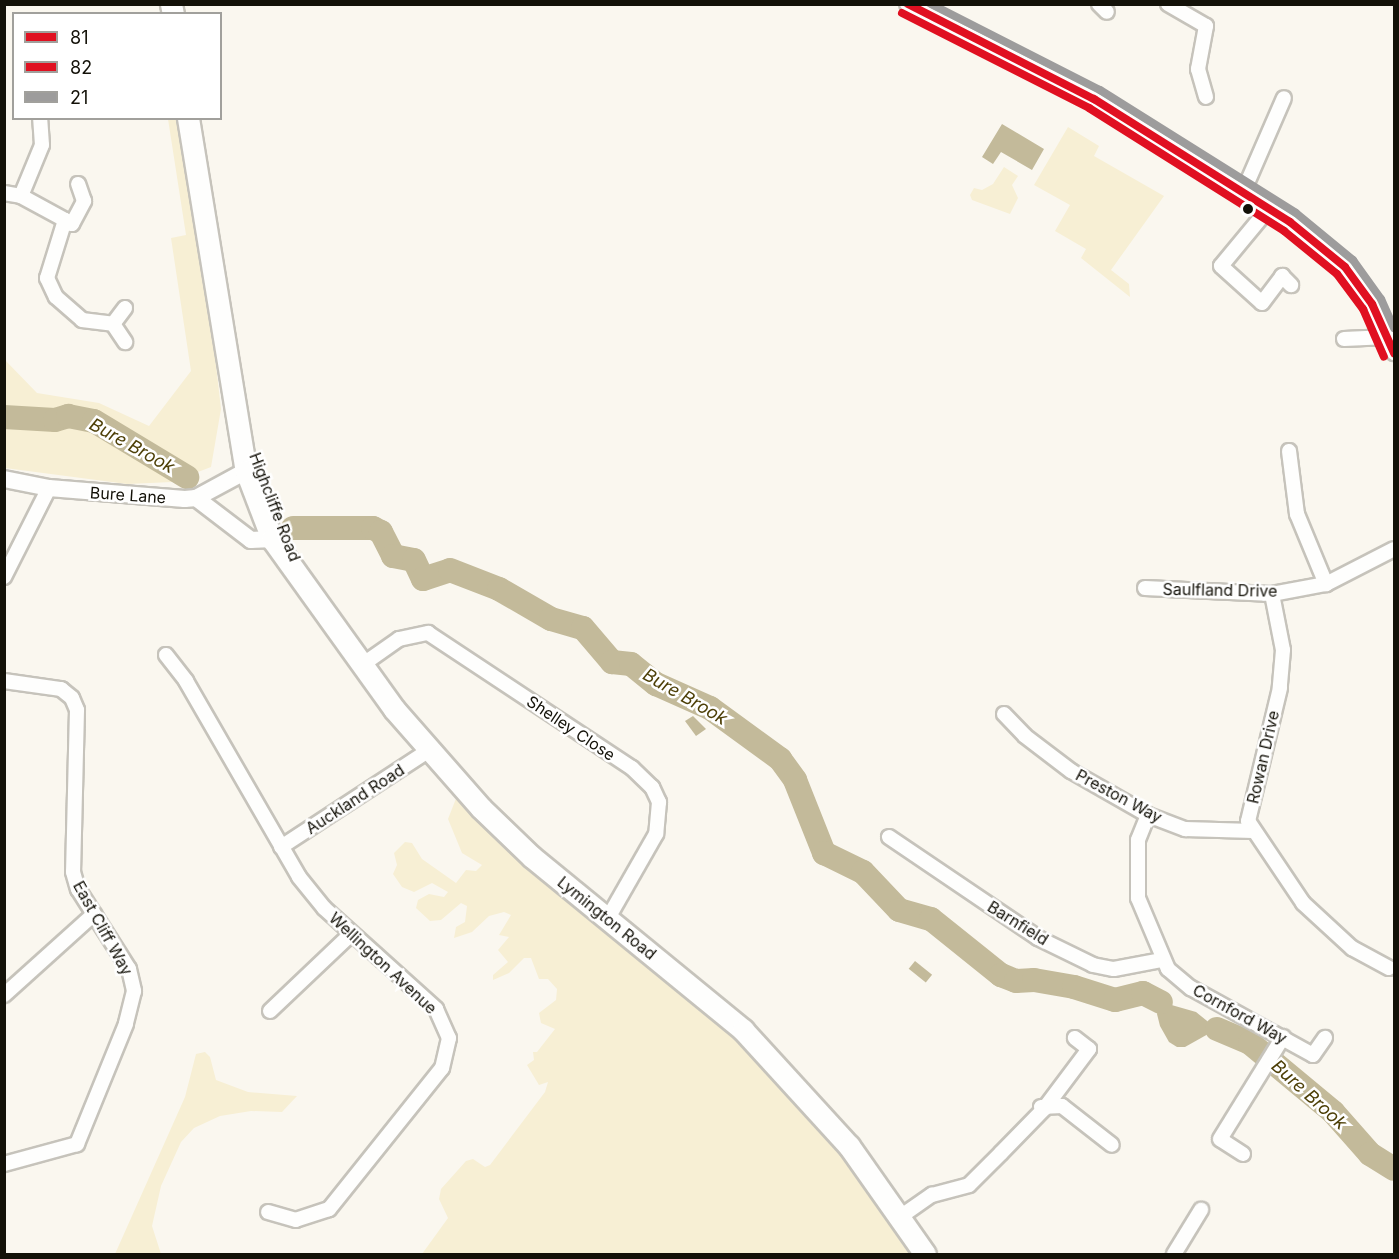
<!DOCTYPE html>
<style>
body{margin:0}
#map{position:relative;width:1399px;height:1259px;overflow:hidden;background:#faf7ef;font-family:Inter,sans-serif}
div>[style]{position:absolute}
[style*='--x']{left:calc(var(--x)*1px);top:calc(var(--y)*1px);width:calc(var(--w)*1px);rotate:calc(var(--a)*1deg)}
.green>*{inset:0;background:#f7efd4}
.water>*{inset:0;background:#c3ba9a;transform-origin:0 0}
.river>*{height:24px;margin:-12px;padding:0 12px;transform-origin:12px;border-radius:12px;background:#c3ba9a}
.roads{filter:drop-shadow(2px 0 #c6c3bb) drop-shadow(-2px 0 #c6c3bb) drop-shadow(0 2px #c6c3bb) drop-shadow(0 -2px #c6c3bb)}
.minor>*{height:14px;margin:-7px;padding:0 7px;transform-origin:7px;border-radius:7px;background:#fefefd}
.tertiary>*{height:16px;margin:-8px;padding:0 8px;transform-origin:8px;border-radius:8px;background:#fefefd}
.primary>*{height:21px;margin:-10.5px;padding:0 10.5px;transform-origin:10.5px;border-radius:10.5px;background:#fefefd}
.bus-1>*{height:8px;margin:-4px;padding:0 4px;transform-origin:4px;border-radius:4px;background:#e01021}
.bus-2>*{height:8px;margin:-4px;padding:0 4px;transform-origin:4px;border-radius:4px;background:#e01021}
.bus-3>*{height:8px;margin:-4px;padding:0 4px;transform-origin:4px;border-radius:4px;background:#9d9c9c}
.dots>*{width:16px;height:16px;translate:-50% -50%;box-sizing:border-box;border:3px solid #fff;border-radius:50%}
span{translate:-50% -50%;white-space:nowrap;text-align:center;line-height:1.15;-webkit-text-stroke:5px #fff;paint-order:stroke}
.street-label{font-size:16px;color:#131108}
.water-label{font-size:18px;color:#4e4008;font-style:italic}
.frame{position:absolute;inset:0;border:6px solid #131108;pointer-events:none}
.legend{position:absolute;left:12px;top:12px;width:210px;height:108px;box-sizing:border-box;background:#fff;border:2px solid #a1a09c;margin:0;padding:8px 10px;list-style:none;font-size:18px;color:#131108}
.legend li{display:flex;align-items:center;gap:12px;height:30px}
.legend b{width:30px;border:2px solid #a1a09c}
</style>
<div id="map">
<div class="green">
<div style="clip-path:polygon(168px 119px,181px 119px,216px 365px,221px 409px,211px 467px,172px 482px,127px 484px,5px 468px,4px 359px,37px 393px,99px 403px,149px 426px,191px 371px,171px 238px,186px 235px)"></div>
<div style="clip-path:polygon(1068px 127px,1099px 146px,1094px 156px,1164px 196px,1111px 270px,1129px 284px,1130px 297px,1081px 258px,1086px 249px,1055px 231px,1070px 205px,1034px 185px)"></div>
<div style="clip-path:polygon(1004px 167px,1018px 176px,1012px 185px,1018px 198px,1010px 214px,972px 200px,970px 195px,974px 188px,982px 190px,993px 184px)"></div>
<div style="clip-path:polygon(457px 796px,790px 1084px,921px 1254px,422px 1254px,448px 1218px,439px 1199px,441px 1189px,466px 1161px,473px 1159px,485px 1167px,490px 1165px,545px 1092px,548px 1082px,539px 1085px,527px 1065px,534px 1060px,533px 1052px,537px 1052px,555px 1029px,541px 1023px,539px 1013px,556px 1000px,557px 989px,548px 979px,539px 979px,531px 958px,524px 958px,509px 973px,493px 980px,493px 975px,508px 962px,498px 950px,509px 937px,499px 935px,511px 915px,504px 912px,489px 916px,472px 932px,454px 938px,456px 927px,465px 922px,467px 906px,461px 903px,441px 920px,430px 921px,416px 908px,418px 900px,429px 894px,444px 897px,448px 892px,432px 883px,414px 892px,402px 887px,393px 874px,397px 865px,394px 853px,405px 842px,412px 843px,422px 859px,456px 883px,466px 870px,476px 871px,482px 865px,462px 853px,448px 819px)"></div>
<div style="clip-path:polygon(205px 1052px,210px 1057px,216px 1080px,248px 1092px,297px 1096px,282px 1112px,251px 1111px,220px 1116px,194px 1128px,181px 1142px,161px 1186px,152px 1226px,161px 1254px,115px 1254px,185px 1097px,196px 1054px)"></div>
</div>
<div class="water">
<div style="clip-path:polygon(1002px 124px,1044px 149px,1032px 170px,1001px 152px,993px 164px,982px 157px)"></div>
<div style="clip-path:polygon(693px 716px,706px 729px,696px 736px,685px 721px)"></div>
<div style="left:915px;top:961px;width:22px;height:10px;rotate:39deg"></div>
<div style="clip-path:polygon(1161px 1002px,1196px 1012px,1217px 1029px,1185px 1047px,1177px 1047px,1169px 1042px,1160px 1026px,1157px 1014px)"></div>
</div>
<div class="river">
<div style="--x:4;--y:417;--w:51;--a:3.4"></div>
<div style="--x:55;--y:420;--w:14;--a:-17"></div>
<div style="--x:68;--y:416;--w:26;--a:11"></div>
<div style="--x:94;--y:421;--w:109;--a:31.1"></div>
<div style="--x:293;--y:528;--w:80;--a:0"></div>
<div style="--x:373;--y:528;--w:9;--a:27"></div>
<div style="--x:381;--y:532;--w:27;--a:63"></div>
<div style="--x:393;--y:556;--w:21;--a:11"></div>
<div style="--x:414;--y:560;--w:21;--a:65"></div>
<div style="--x:423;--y:579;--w:28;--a:-18"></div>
<div style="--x:450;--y:570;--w:53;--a:21.2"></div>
<div style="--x:499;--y:589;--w:60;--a:30"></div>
<div style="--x:551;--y:619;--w:33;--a:16"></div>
<div style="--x:583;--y:628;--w:45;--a:49.5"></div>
<div style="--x:612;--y:662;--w:19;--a:6"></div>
<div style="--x:631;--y:664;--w:32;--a:39"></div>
<div style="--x:656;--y:684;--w:59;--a:24"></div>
<div style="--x:710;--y:708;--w:87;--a:36.1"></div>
<div style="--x:780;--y:759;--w:26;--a:54"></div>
<div style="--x:795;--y:780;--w:79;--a:68.3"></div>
<div style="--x:824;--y:853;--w:43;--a:26"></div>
<div style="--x:863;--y:872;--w:52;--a:46.5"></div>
<div style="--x:899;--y:910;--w:33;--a:16"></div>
<div style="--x:931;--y:919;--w:90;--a:38.7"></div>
<div style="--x:1001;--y:975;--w:16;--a:22"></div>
<div style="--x:1016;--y:981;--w:18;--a:-3"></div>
<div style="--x:1034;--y:980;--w:41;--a:9.9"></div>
<div style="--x:1074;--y:987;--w:43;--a:17.6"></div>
<div style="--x:1115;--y:1000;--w:29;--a:-14"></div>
<div style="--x:1143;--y:993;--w:20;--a:27"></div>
<div style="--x:1217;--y:1029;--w:36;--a:23"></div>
<div style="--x:1250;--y:1043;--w:108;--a:39.7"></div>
<div style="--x:1333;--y:1112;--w:56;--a:48.6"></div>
<div style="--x:1370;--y:1154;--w:28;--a:32"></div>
</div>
<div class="roads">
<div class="minor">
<div style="--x:907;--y:4;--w:210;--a:26.9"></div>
<div style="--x:1094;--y:99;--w:231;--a:32.1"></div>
<div style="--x:1290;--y:222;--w:71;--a:39.3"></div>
<div style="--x:1345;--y:267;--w:46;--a:53.9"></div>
<div style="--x:1372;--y:304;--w:54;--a:65.8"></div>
<div style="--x:1099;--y:4;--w:11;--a:45"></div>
<div style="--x:1168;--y:4;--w:44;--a:30.1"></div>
<div style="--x:1206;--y:26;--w:44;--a:100.5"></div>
<div style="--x:1198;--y:69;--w:29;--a:74"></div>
<div style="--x:1244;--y:190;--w:100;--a:-66.5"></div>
<div style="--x:4;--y:193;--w:17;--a:10"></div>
<div style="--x:21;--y:196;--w:50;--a:28.6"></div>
<div style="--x:65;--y:220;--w:61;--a:107.2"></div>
<div style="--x:47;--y:278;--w:21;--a:65"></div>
<div style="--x:56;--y:297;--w:35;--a:41"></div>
<div style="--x:82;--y:320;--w:31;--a:7"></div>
<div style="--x:113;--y:324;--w:22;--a:56"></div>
<div style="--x:21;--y:196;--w:55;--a:-67.6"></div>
<div style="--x:42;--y:145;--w:27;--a:-94"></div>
<div style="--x:1269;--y:208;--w:75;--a:129.6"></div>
<div style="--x:1221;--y:266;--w:55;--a:42.1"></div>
<div style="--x:1262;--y:303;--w:34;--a:-53"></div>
<div style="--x:1282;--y:276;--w:13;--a:45"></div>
<div style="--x:65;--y:220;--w:8;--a:30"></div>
<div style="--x:72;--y:224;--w:26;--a:-62"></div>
<div style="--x:84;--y:201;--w:18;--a:-109"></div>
<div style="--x:113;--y:324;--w:20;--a:-53"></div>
<div style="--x:1344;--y:339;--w:44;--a:-2.6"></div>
<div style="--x:1289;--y:451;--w:64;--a:82.8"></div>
<div style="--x:1297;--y:514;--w:76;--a:67.5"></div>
<div style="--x:4;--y:577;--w:100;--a:-63.2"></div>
<div style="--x:1145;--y:588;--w:127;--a:2.7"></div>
<div style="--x:1272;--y:594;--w:55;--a:-10.5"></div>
<div style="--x:1326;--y:584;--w:76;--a:-27.2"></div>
<div style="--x:1272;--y:594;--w:57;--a:78.9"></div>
<div style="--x:1283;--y:650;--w:38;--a:95"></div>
<div style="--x:1280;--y:688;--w:137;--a:103.5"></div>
<div style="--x:1248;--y:821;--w:99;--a:56.1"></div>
<div style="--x:1303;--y:903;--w:67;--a:42.6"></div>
<div style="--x:1352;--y:948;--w:42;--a:28.4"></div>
<div style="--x:166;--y:655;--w:33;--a:52"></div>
<div style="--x:186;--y:681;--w:226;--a:60"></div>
<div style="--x:299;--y:877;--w:40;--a:51"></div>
<div style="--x:324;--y:908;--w:151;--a:42"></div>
<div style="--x:436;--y:1009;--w:32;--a:66"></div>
<div style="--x:449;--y:1038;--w:31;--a:103"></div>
<div style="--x:442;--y:1068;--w:181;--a:128.7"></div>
<div style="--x:329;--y:1209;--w:35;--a:162"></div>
<div style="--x:296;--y:1220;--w:29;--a:-164"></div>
<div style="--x:362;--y:665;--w:45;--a:-35.1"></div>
<div style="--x:399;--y:639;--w:30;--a:-12"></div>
<div style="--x:428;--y:633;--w:245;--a:33.5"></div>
<div style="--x:632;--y:768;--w:28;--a:44"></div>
<div style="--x:652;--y:787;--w:17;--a:65"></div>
<div style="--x:659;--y:802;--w:32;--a:95"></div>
<div style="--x:656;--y:834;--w:97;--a:119.7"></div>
<div style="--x:4;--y:681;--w:58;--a:8"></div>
<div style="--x:61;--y:689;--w:14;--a:39"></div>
<div style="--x:72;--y:698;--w:13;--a:67"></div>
<div style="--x:77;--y:710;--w:162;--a:91.4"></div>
<div style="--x:73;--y:872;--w:18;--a:74"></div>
<div style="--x:78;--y:889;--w:95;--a:57.5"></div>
<div style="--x:129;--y:969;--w:23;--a:77"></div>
<div style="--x:134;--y:991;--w:34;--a:104"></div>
<div style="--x:126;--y:1024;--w:130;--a:112.2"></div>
<div style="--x:77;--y:1144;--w:76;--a:164.7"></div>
<div style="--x:1004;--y:714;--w:30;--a:46"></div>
<div style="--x:1025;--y:736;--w:58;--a:37.3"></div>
<div style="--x:1071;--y:771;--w:89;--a:29.7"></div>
<div style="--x:1148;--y:815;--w:40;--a:21"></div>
<div style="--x:1185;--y:829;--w:68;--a:1.7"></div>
<div style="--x:1148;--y:815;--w:27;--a:112"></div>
<div style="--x:1138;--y:840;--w:58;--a:90"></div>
<div style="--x:1138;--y:898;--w:77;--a:67.1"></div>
<div style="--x:1168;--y:969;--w:30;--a:40"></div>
<div style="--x:1191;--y:988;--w:139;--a:28.8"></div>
<div style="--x:1313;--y:1055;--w:21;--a:-55"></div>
<div style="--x:889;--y:837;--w:180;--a:34.1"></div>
<div style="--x:1038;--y:938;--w:61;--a:26.1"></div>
<div style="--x:1093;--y:965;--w:21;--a:11"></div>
<div style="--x:1114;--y:969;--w:49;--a:-10.6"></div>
<div style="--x:281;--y:847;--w:177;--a:-33.2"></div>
<div style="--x:4;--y:995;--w:121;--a:-42"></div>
<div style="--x:270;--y:1011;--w:112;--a:-43.5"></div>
<div style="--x:1041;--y:1107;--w:21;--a:-3"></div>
<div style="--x:1062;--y:1106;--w:63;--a:38"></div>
<div style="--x:1243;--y:1154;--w:27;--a:-147"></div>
<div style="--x:1220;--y:1139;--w:120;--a:-58.3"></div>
<div style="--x:900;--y:1217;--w:39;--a:-35"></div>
<div style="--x:932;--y:1195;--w:38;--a:-15"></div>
<div style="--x:969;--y:1185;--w:45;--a:-45"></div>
<div style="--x:1001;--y:1153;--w:62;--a:-45.7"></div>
<div style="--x:1044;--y:1109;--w:75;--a:-53.1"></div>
<div style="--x:1089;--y:1049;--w:18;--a:-142"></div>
<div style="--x:1174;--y:1254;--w:52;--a:-58.5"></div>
</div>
<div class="tertiary">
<div style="--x:4;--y:479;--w:46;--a:11.3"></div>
<div style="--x:49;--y:488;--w:136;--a:4.6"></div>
<div style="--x:185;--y:499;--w:11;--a:-5"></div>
<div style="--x:196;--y:498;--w:57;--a:-28.4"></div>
<div style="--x:196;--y:498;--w:69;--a:37.4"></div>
<div style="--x:251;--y:540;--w:21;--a:-3"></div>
</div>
<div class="primary">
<div style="--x:171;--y:4;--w:10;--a:79"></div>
<div style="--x:188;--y:118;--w:358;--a:80.7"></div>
<div style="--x:246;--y:471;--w:73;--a:69.1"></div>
<div style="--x:272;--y:539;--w:209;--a:54.3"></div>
<div style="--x:394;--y:709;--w:132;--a:48.7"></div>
<div style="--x:481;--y:808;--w:71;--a:43.9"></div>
<div style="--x:532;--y:857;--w:273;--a:39.3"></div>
<div style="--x:743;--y:1030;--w:157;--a:47.6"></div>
<div style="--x:849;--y:1146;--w:132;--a:54.9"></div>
</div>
</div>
<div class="bus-1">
<div style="--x:908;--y:4;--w:209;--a:27.1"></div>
<div style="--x:1094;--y:99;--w:231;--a:32.1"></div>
<div style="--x:1290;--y:222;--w:71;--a:39.3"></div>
<div style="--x:1345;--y:267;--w:46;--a:53.9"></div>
<div style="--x:1372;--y:304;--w:54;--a:65.8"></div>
</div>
<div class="bus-2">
<div style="--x:902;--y:13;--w:210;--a:26.9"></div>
<div style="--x:1089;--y:108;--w:231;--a:32.2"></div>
<div style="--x:1284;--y:231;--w:68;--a:39.1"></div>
<div style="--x:1337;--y:274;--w:44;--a:53.4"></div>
<div style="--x:1363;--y:309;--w:52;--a:66.4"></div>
</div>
<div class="bus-3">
<div style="--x:931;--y:4;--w:190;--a:27"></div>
<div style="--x:1100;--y:90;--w:231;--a:32.1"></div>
<div style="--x:1296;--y:213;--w:74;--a:39.5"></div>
<div style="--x:1353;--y:260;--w:48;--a:54.3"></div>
<div style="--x:1381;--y:299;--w:32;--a:66"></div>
</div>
<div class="dots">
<div style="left:1248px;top:209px;background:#131108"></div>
</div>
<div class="street-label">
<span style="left:128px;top:495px;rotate:4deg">Bure Lane</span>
<span style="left:275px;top:507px;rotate:69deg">Highcliffe Road</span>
<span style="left:1220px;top:590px;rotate:1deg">Saulfland Drive</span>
<span style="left:571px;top:728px;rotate:34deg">Shelley Close</span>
<span style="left:1263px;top:757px;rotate:-77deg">Rowan Drive</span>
<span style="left:1119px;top:796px;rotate:28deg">Preston Way</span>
<span style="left:355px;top:799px;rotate:-33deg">Auckland Road</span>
<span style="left:607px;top:918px;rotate:39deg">Lymington Road</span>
<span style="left:1018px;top:923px;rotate:32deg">Barnfield</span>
<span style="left:103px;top:928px;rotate:61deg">East Cliff Way</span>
<span style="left:383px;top:963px;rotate:43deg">Wellington Avenue</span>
<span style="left:1240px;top:1014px;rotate:29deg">Cornford Way</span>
</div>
<div class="water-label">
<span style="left:132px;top:446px;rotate:29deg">Bure Brook</span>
<span style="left:685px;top:697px;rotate:30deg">Bure Brook</span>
<span style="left:1309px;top:1095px;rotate:42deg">Bure Brook</span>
</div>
<div class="frame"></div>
<ul class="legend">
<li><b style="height:8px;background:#e01021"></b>81</li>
<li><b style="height:8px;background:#e01021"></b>82</li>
<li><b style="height:8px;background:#9d9c9c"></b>21</li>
</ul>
</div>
